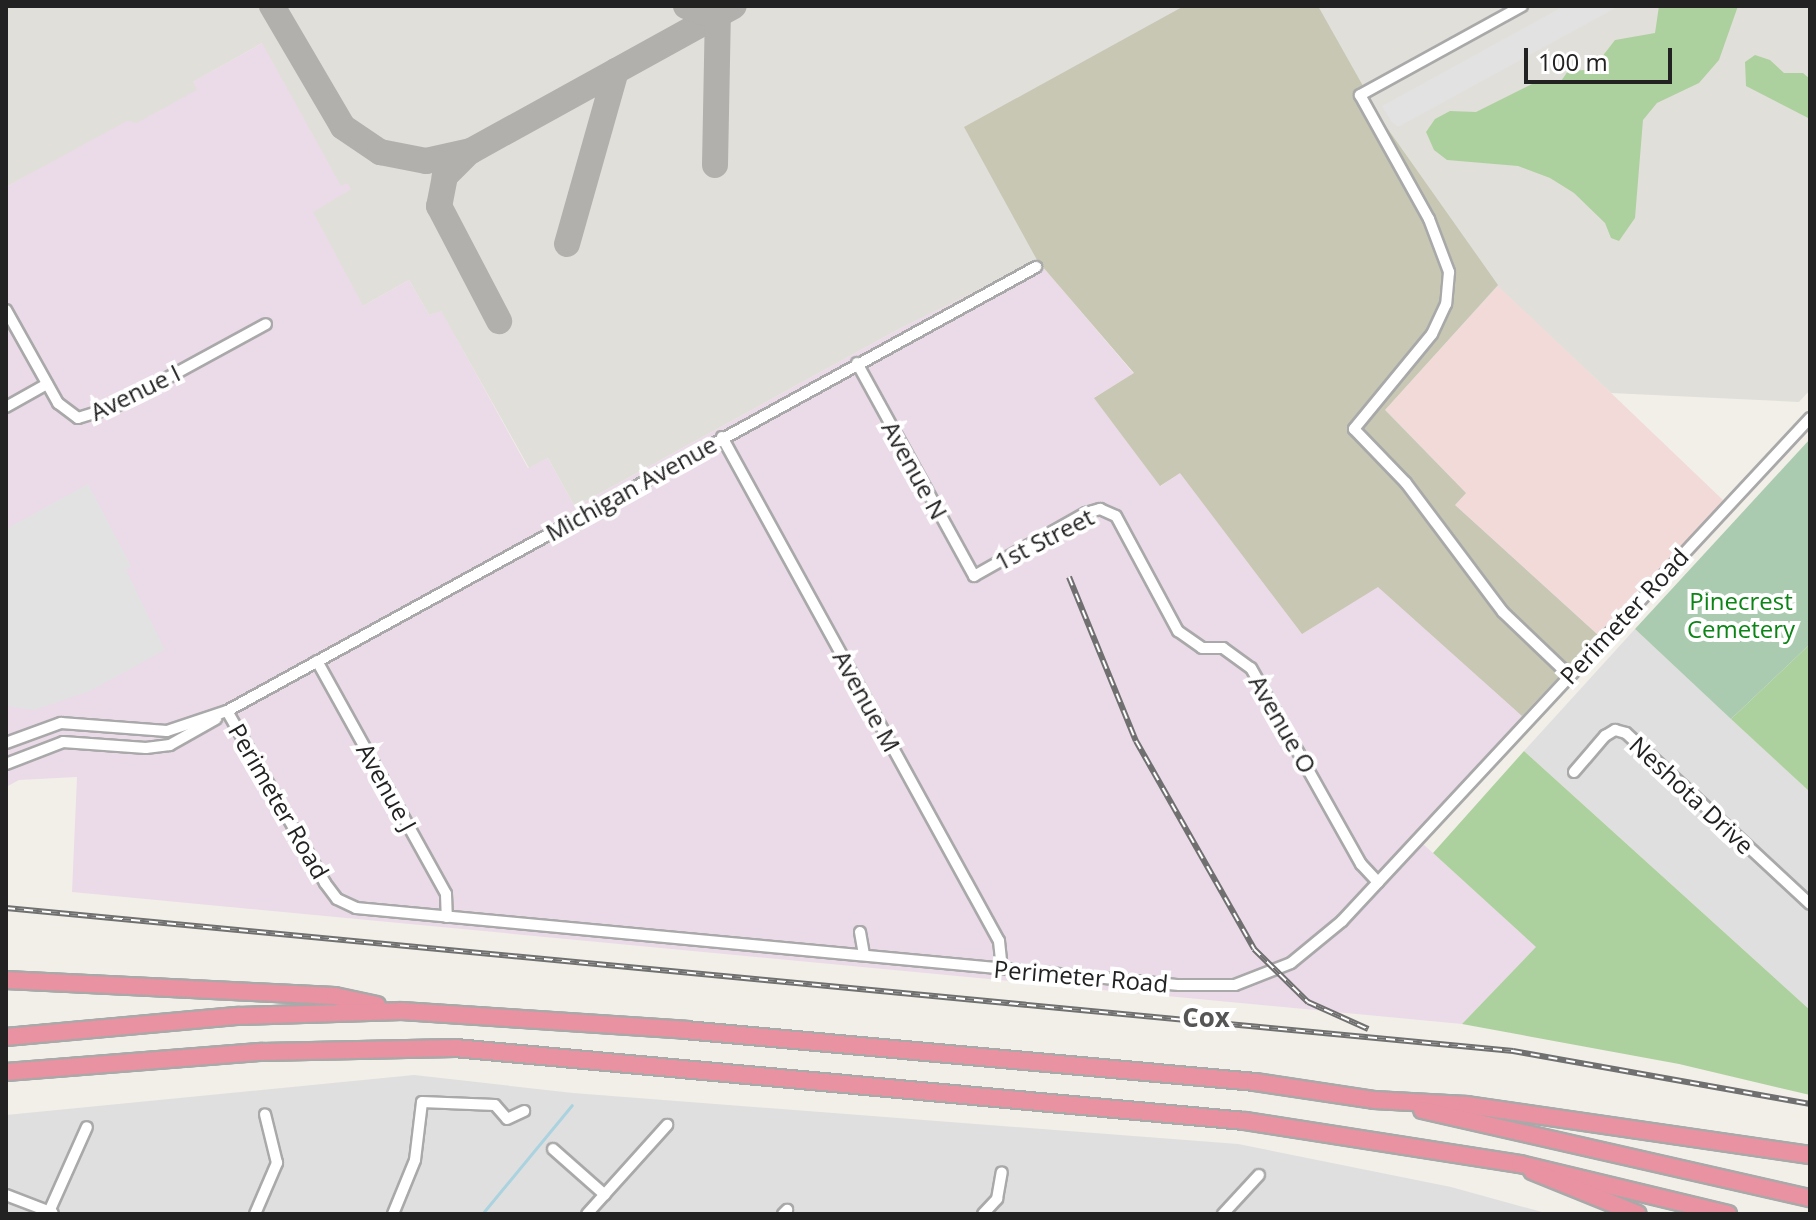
<!DOCTYPE html>
<style>
body{margin:0}
#map{position:relative;width:1816px;height:1220px;overflow:hidden;background:#f2efe9;font-family:"Open Sans",sans-serif}
div>[style]{position:absolute}
[style*='--x']{left:calc(var(--x)*1px);top:calc(var(--y)*1px);width:calc(var(--w)*1px);rotate:calc(var(--a)*1deg)}
.residential>*{inset:0;background:#e0dfdf}
.commercial>*{inset:0;background:#f2dad9}
.industrial>*{inset:0;background:#ebdbe8}
.airport>*{inset:0;background:#e1dfda}
.construction>*{inset:0;background:#c7c7b4}
.forest>*{inset:0;background:#add19e}
.cemetery>*{inset:0;background:#aacbaf}
.parking>*{inset:0;background:#e2e2e2}
.stream>*{height:3px;margin:-1.5px;padding:0 1.5px;transform-origin:1.5px;border-radius:1.5px;background:#aad3df}
.taxiway>*{height:26px;margin:-13px;padding:0 13px;transform-origin:13px;border-radius:13px;background:#b1b0ac}
.roads{filter:drop-shadow(2px 0 #a9a9a9) drop-shadow(-2px 0 #a9a9a9) drop-shadow(0 2px #a9a9a9) drop-shadow(0 -2px #a9a9a9)}
.minor>*{height:10px;margin:-5px;padding:0 5px;transform-origin:5px;border-radius:5px;background:#fff}
.highway>*{height:16px;margin:-8px;padding:0 8px;transform-origin:8px;border-radius:8px;background:#e892a2}
.rail>*{height:6px;margin-top:-3px;transform-origin:0;background:repeating-linear-gradient(90deg,#fff 0 9px,#707070 0 18px);box-sizing:border-box;border-block:2px solid #707070}
span{translate:-50% -50%;white-space:nowrap;text-align:center;line-height:1.15;-webkit-text-stroke:8px #fff;paint-order:stroke}
.street-label{font-size:24px;color:#222}
.park-label{font-size:24px;color:#0c8416}
.neighbourhood-label{font-size:26px;color:#555;font-weight:700}
.frame{position:absolute;inset:0;border:8px solid #222;pointer-events:none}
.scale{position:absolute;left:1524px;top:48px;width:148px;height:36px;box-sizing:border-box;border:4px solid #222;border-top:0;padding-left:10px;font-size:24px;line-height:28px;white-space:nowrap;color:#222;-webkit-text-stroke:6px #fff;paint-order:stroke}
</style>
<div id="map">
<div class="residential">
<div style="clip-path:polygon(1635px 629px,1810px 792px,1810px 1010px,1524px 751px)"></div>
<div style="clip-path:polygon(414px 1075px,573px 1093px,1238px 1144px,1451px 1187px,1549px 1214px,6px 1214px,6px 1115px)"></div>
</div>
<div class="commercial">
<div style="clip-path:polygon(1498px 285px,1724px 501px,1598px 635px,1455px 505px,1465px 492px,1385px 410px)"></div>
</div>
<div class="industrial">
<div style="clip-path:polygon(280px 33px,364px 182px,363px 306px,409px 280px,429px 315px,441px 310px,528px 468px,548px 458px,575px 507px,899px 329px,1037px 260px,1134px 374px,1095px 397px,1161px 486px,1180px 472px,1302px 634px,1378px 586px,1522px 716px,1413px 835px,1537px 947px,1462px 1024px,72px 892px,77px 777px,19px 780px,6px 787px,6px 187px)"></div>
</div>
<div class="airport">
<div style="clip-path:polygon(6px 6px,1810px 6px,1810px 390px,1799px 402px,1611px 393px,1498px 286px,1385px 409px,1466px 493px,1455px 505px,1598px 635px,1522px 716px,1378px 587px,1302px 634px,1180px 473px,1160px 486px,1094px 398px,1134px 373px,1037px 261px,899px 329px,575px 507px,548px 458px,529px 468px,441px 311px,429px 315px,409px 280px,363px 306px,313px 212px,351px 189px,347px 183px,341px 186px,262px 43px,193px 82px,197px 90px,137px 123px,127px 121px,6px 187px)"></div>
</div>
<div class="construction">
<div style="clip-path:polygon(1184px 6px,1318px 6px,1385px 125px,1498px 285px,1385px 410px,1466px 493px,1455px 505px,1598px 635px,1522px 716px,1378px 587px,1302px 634px,1180px 473px,1160px 486px,1094px 398px,1134px 373px,1037px 260px,964px 127px)"></div>
</div>
<div class="forest">
<div style="clip-path:polygon(1659px 6px,1738px 6px,1719px 60px,1699px 83px,1657px 103px,1643px 120px,1635px 218px,1619px 241px,1611px 238px,1605px 223px,1574px 193px,1550px 178px,1518px 166px,1447px 160px,1434px 150px,1426px 132px,1435px 119px,1450px 111px,1476px 112px,1540px 80px,1559px 84px,1568px 71px,1585px 70px,1598px 62px,1615px 40px,1655px 33px)"></div>
<div style="clip-path:polygon(1755px 55px,1770px 60px,1784px 73px,1803px 73px,1810px 79px,1810px 119px,1746px 86px,1745px 62px)"></div>
<div style="clip-path:polygon(1810px 644px,1810px 792px,1731px 719px)"></div>
<div style="clip-path:polygon(1524px 751px,1810px 1010px,1810px 1095px,1679px 1064px,1462px 1024px,1536px 947px,1433px 853px)"></div>
</div>
<div class="cemetery">
<div style="clip-path:polygon(1810px 439px,1810px 644px,1731px 719px,1635px 629px)"></div>
</div>
<div class="parking">
<div style="clip-path:polygon(1564px 6px,1619px 6px,1398px 127px,1391px 121px,1382px 106px)"></div>
<div style="clip-path:polygon(88px 484px,131px 566px,126px 570px,165px 650px,90px 691px,34px 710px,6px 706px,6px 529px)"></div>
</div>
<div class="stream">
<div style="--x:482;--y:1214;--w:141;--a:-50.5"></div>
</div>
<div class="taxiway">
<div style="--x:272;--y:6;--w:140;--a:59.6"></div>
<div style="--x:343;--y:127;--w:45;--a:34"></div>
<div style="--x:380;--y:152;--w:47;--a:11.1"></div>
<div style="--x:426;--y:161;--w:46;--a:-12.5"></div>
<div style="--x:471;--y:151;--w:300;--a:-28.9"></div>
<div style="--x:686;--y:6;--w:17;--a:21"></div>
<div style="--x:702;--y:12;--w:23;--a:-5"></div>
<div style="--x:468;--y:153;--w:33;--a:135"></div>
<div style="--x:445;--y:176;--w:31;--a:101"></div>
<div style="--x:439;--y:206;--w:130;--a:62.4"></div>
<div style="--x:715;--y:165;--w:151;--a:-88.9"></div>
<div style="--x:567;--y:244;--w:180;--a:-74.2"></div>
</div>
<div class="roads">
<div class="minor">
<div style="--x:1522;--y:6;--w:185;--a:151.2"></div>
<div style="--x:1360;--y:95;--w:142;--a:60.9"></div>
<div style="--x:1429;--y:219;--w:57;--a:69.3"></div>
<div style="--x:1449;--y:272;--w:32;--a:95"></div>
<div style="--x:1446;--y:304;--w:33;--a:115"></div>
<div style="--x:1432;--y:334;--w:123;--a:129.4"></div>
<div style="--x:1354;--y:429;--w:75;--a:46.1"></div>
<div style="--x:1406;--y:483;--w:161;--a:53.1"></div>
<div style="--x:1503;--y:612;--w:91;--a:43.7"></div>
<div style="--x:6;--y:310;--w:107;--a:60.8"></div>
<div style="--x:58;--y:403;--w:25;--a:37"></div>
<div style="--x:78;--y:418;--w:38;--a:-17"></div>
<div style="--x:114;--y:407;--w:173;--a:-28.6"></div>
<div style="--x:857;--y:363;--w:243;--a:61.2"></div>
<div style="--x:974;--y:576;--w:129;--a:-29.4"></div>
<div style="--x:1086;--y:513;--w:15;--a:-16"></div>
<div style="--x:1100;--y:509;--w:17;--a:24"></div>
<div style="--x:1116;--y:516;--w:131;--a:61.7"></div>
<div style="--x:1178;--y:631;--w:29;--a:35"></div>
<div style="--x:1202;--y:648;--w:21;--a:0"></div>
<div style="--x:1223;--y:648;--w:34;--a:36"></div>
<div style="--x:1251;--y:668;--w:225;--a:60.7"></div>
<div style="--x:1361;--y:864;--w:25;--a:47"></div>
<div style="--x:6;--y:407;--w:47;--a:-29.3"></div>
<div style="--x:722;--y:437;--w:575;--a:61.21"></div>
<div style="--x:999;--y:941;--w:27;--a:84"></div>
<div style="--x:317;--y:661;--w:266;--a:61"></div>
<div style="--x:446;--y:894;--w:23;--a:88"></div>
<div style="--x:227;--y:711;--w:198;--a:60.3"></div>
<div style="--x:325;--y:883;--w:20;--a:53"></div>
<div style="--x:337;--y:899;--w:21;--a:25"></div>
<div style="--x:356;--y:908;--w:827;--a:5.35"></div>
<div style="--x:1179;--y:985;--w:56;--a:0"></div>
<div style="--x:1235;--y:985;--w:60;--a:-21.4"></div>
<div style="--x:1291;--y:963;--w:66;--a:-39.5"></div>
<div style="--x:1342;--y:921;--w:687;--a:-47.06"></div>
<div style="--x:6;--y:743;--w:59;--a:-20"></div>
<div style="--x:61;--y:723;--w:106;--a:4.3"></div>
<div style="--x:167;--y:731;--w:63;--a:-18.4"></div>
<div style="--x:227;--y:711;--w:923;--a:-28.76"></div>
<div style="--x:6;--y:764;--w:61;--a:-21.1"></div>
<div style="--x:63;--y:742;--w:83;--a:4.1"></div>
<div style="--x:146;--y:748;--w:24;--a:-7"></div>
<div style="--x:170;--y:745;--w:53;--a:-29.5"></div>
<div style="--x:1574;--y:772;--w:48;--a:-49.3"></div>
<div style="--x:1605;--y:736;--w:12;--a:-31"></div>
<div style="--x:1615;--y:730;--w:11;--a:15"></div>
<div style="--x:1626;--y:733;--w:251;--a:42.9"></div>
<div style="--x:860;--y:932;--w:23;--a:80"></div>
<div style="--x:553;--y:1149;--w:69;--a:41.5"></div>
<div style="--x:6;--y:1195;--w:50;--a:21"></div>
<div style="--x:48;--y:1214;--w:95;--a:-65.9"></div>
<div style="--x:255;--y:1214;--w:56;--a:-66.7"></div>
<div style="--x:277;--y:1163;--w:50;--a:-103.8"></div>
<div style="--x:393;--y:1214;--w:58;--a:-67.8"></div>
<div style="--x:415;--y:1160;--w:58;--a:-83.1"></div>
<div style="--x:422;--y:1102;--w:73;--a:2.4"></div>
<div style="--x:495;--y:1105;--w:18;--a:49"></div>
<div style="--x:507;--y:1119;--w:19;--a:-25"></div>
<div style="--x:587;--y:1214;--w:120;--a:-48"></div>
<div style="--x:783;--y:1214;--w:6;--a:-45"></div>
<div style="--x:983;--y:1214;--w:21;--a:-47"></div>
<div style="--x:997;--y:1199;--w:27;--a:-80"></div>
<div style="--x:1223;--y:1214;--w:53;--a:-47.3"></div>
</div>
<div class="highway">
<div style="--x:6;--y:980;--w:329;--a:2.8"></div>
<div style="--x:335;--y:996;--w:43;--a:12.1"></div>
<div style="--x:6;--y:1037;--w:234;--a:-5.2"></div>
<div style="--x:239;--y:1016;--w:163;--a:-1.8"></div>
<div style="--x:402;--y:1011;--w:284;--a:3.8"></div>
<div style="--x:685;--y:1030;--w:572;--a:5.21"></div>
<div style="--x:1255;--y:1082;--w:120;--a:8.6"></div>
<div style="--x:1374;--y:1100;--w:93;--a:3.1"></div>
<div style="--x:1467;--y:1105;--w:347;--a:8.3"></div>
<div style="--x:6;--y:1072;--w:257;--a:-4.5"></div>
<div style="--x:262;--y:1052;--w:193;--a:-1.2"></div>
<div style="--x:455;--y:1048;--w:793;--a:5.28"></div>
<div style="--x:1245;--y:1121;--w:278;--a:8.9"></div>
<div style="--x:1520;--y:1164;--w:214;--a:13.5"></div>
<div style="--x:1422;--y:1110;--w:398;--a:12.8"></div>
<div style="--x:1532;--y:1171;--w:114;--a:22.1"></div>
</div>
</div>
<div class="rail">
<div style="--x:1069;--y:577;--w:177;--a:67.8"></div>
<div style="--x:1136;--y:741;--w:239;--a:60.4"></div>
<div style="--x:1254;--y:949;--w:76;--a:44.5"></div>
<div style="--x:1308;--y:1002;--w:66;--a:24.2"></div>
<div style="--x:6;--y:908;--w:1514;--a:5.42"></div>
<div style="--x:1513;--y:1051;--w:302;--a:10.1"></div>
</div>
<div class="street-label">
<span style="left:135px;top:392px;rotate:-26deg">Avenue I</span>
<span style="left:915px;top:470px;rotate:61deg">Avenue N</span>
<span style="left:631px;top:488px;rotate:-29deg">Michigan Avenue</span>
<span style="left:1044px;top:539px;rotate:-27deg">1st Street</span>
<span style="left:1624px;top:616px;rotate:-47deg">Perimeter Road</span>
<span style="left:867px;top:701px;rotate:61deg">Avenue M</span>
<span style="left:1283px;top:724px;rotate:60deg">Avenue O</span>
<span style="left:387px;top:787px;rotate:61deg">Avenue J</span>
<span style="left:1692px;top:795px;rotate:43deg">Neshota Drive</span>
<span style="left:279px;top:801px;rotate:60deg">Perimeter Road</span>
<span style="left:1081px;top:976px;rotate:5deg">Perimeter Road</span>
</div>
<div class="park-label">
<span style="left:1741px;top:615px">Pinecrest<br>Cemetery</span>
</div>
<div class="neighbourhood-label">
<span style="left:1206px;top:1018px">Cox</span>
</div>
<div class="frame"></div>
<div class="scale">100 m</div>
</div>
